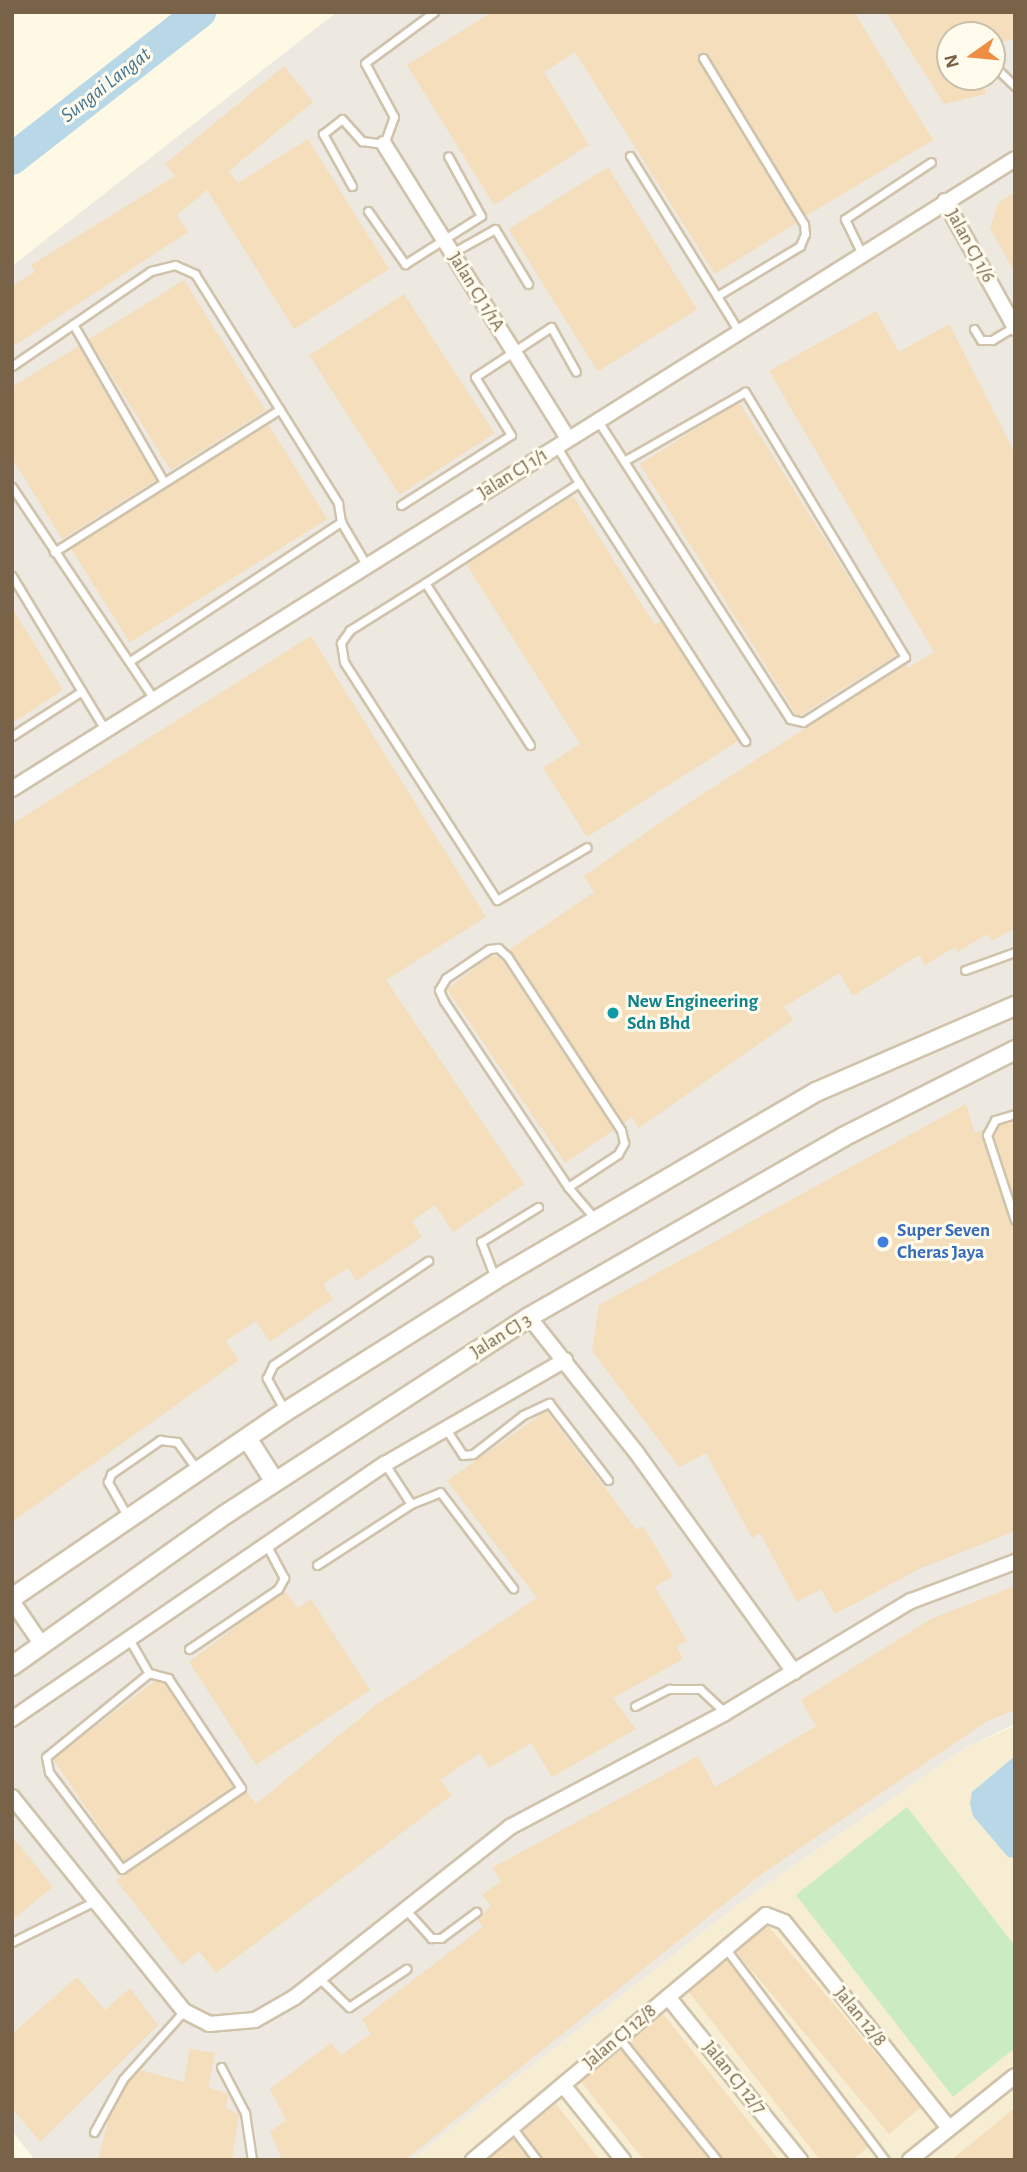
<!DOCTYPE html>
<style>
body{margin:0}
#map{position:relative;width:1027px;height:2172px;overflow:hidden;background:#fdf9e5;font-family:"Alegreya Sans",sans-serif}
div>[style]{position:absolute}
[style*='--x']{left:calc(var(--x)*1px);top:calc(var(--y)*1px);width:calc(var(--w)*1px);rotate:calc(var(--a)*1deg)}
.residential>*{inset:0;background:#f6edd3}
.industrial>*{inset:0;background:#ede9e0}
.green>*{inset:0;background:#cbecc3}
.water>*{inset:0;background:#b8d8e8}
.river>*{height:32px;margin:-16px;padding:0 16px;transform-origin:16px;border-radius:16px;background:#b8d8e8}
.building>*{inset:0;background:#f4debb;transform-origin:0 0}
.roads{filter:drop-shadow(2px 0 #d0c3ab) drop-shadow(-2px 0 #d0c3ab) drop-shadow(0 2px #d0c3ab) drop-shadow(0 -2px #d0c3ab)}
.service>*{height:7px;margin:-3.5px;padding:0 3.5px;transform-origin:3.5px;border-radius:3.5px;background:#fff}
.minor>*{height:14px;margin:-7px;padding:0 7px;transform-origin:7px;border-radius:7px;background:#fff}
.tertiary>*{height:18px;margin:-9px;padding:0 9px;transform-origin:9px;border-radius:9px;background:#fff}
.dots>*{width:19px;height:19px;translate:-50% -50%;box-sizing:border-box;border:4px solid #fffced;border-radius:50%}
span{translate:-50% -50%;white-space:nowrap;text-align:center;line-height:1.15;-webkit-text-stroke:6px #fffced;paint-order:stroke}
.street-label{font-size:19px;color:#786349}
.culture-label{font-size:19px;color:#0d838f;font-weight:700}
.left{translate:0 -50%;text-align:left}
.shop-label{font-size:19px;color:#366cbe;font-weight:700}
.water-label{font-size:21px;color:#437694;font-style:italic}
.frame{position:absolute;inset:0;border:14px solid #786349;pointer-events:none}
.north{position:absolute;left:936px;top:21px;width:70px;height:70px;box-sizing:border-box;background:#fffced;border:2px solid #c9bfab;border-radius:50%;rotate:255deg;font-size:19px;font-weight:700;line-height:28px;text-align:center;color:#786349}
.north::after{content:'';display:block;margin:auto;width:24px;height:32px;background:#ee8d44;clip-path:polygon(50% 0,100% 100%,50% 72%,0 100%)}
</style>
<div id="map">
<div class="residential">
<div style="clip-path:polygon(1015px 1726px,1015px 2160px,411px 2160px,748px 1897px,967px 1747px)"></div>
</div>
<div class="industrial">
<div style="clip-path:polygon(evenodd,337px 12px,1015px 12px,1015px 1724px,967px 1747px,748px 1897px,411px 2160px,35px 2160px,12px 2131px,12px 266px,337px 12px,950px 35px,992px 35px,992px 77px,950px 77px,950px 35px)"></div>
</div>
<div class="green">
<div style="clip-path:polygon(907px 1807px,1015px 1946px,1015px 2048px,953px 2097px,796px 1895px)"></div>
</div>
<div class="water">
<div style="clip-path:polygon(1015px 1756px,1015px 1858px,1008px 1857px,973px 1816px,970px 1803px,972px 1792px)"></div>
</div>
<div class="river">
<div style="--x:12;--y:159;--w:239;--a:-38"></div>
</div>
<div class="building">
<div style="clip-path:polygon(492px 12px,854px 12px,933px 140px,806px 216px,708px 55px,700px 52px,698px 61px,796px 223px,715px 274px,575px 52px,544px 72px,589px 145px,494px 205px,407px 65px)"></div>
<div style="clip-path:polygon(886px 12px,1015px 12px,1015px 39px,992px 44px,992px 35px,950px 35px,950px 77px,982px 77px,986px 94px,944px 104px)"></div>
<div style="clip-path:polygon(284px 66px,313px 102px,229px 171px,238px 183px,308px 139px,389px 269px,294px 329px,207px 190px,177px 215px,188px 232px,12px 347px,12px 286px,35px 272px,31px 265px,175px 176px,165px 164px)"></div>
<div style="left:608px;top:167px;width:168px;height:117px;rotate:58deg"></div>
<div style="clip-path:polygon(1015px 192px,1015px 273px,990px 228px,998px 203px)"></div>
<div style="left:184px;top:280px;width:154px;height:112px;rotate:58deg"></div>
<div style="left:404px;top:294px;width:166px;height:113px;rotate:57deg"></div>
<div style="clip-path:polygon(876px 311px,899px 352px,949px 324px,1015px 453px,1015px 928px,992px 941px,987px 934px,958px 952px,955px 947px,925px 965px,919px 955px,853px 996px,839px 973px,784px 1007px,793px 1020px,639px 1128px,632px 1117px,624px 1123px,509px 950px,594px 892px,584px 876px,684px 806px,905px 664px,908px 668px,934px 652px,769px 371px)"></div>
<div style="clip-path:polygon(79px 346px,156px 480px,62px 539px,12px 458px,12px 387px)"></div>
<div style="left:739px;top:402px;width:298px;height:117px;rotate:58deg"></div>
<div style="left:268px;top:424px;width:112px;height:233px;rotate:58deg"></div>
<div style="clip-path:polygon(573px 496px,655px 625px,661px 621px,738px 741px,587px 837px,543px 768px,580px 744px,466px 564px)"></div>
<div style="clip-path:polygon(12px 608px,63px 690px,12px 723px)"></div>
<div style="clip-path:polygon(311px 636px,486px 917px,386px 980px,524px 1184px,453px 1232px,435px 1205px,412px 1221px,422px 1237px,356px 1281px,348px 1268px,323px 1284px,333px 1299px,270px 1342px,256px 1321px,226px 1341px,239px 1360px,12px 1522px,12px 824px)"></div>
<div style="clip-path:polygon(492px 955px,502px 960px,614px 1130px,565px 1163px,447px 989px)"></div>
<div style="clip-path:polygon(966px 1104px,975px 1133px,983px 1130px,1015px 1226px,1015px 1531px,921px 1568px,835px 1614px,821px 1589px,797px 1602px,760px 1533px,752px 1538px,706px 1453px,679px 1467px,592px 1351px,599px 1305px)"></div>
<div style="clip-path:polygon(1015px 1120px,1015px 1200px,994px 1136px,999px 1125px)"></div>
<div style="clip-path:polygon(546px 1411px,637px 1530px,643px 1526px,673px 1576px,655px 1587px,687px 1641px,676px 1646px,683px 1659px,613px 1698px,636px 1729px,552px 1777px,531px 1743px,489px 1768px,480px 1753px,440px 1780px,452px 1795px,216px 1973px,199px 1951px,182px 1965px,116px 1880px,247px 1792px,256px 1804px,376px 1705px,537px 1598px,447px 1481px)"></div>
<div style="clip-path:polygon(1015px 1586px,1015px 1710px,989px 1720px,763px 1873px,405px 2160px,282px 2160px,270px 2132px,286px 2120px,270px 2089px,331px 2043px,341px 2055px,371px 2034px,362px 2019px,483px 1927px,477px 1919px,491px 1906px,482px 1895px,501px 1881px,492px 1868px,698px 1756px,715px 1787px,816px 1726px,801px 1700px,931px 1619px)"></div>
<div style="clip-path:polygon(284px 1590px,298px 1608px,311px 1599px,370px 1690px,256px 1765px,189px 1662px)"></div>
<div style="clip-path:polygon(155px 1681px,164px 1683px,233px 1786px,123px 1861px,53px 1759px)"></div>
<div style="clip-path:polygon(12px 1836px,53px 1887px,12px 1920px)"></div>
<div style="left:768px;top:1926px;width:237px;height:41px;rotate:50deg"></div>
<div style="clip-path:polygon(727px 1960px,868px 2147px,852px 2160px,820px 2160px,689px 1992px)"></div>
<div style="clip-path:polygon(77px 1977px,105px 2010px,130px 1988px,158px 2025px,40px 2142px,12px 2108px,12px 2034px)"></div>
<div style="clip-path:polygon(663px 2014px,779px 2160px,723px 2160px,630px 2042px)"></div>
<div style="clip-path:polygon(190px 2049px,215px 2053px,208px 2087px,228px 2094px,226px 2108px,239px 2115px,232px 2160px,98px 2160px,109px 2117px,128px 2083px,140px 2070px,184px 2082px)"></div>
<div style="clip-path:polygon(620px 2049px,709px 2160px,644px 2160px,581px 2082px)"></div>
<div style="clip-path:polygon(556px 2104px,600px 2160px,543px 2160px,523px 2131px)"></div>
<div style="clip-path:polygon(1015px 2108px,1015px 2160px,951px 2160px)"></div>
<div style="clip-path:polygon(513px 2139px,529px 2160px,488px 2160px)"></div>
</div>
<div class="roads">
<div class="service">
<div style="--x:703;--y:58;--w:194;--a:58.7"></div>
<div style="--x:804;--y:224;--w:10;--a:84"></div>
<div style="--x:805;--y:234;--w:13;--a:113"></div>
<div style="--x:800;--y:246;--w:97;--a:148.9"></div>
<div style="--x:992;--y:64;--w:32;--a:44"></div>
<div style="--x:630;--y:156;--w:207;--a:58.2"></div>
<div style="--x:352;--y:186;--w:60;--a:-119.1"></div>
<div style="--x:323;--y:134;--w:24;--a:-38"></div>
<div style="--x:342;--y:119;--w:30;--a:48"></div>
<div style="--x:362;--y:141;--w:22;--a:8"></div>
<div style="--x:384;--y:144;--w:29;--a:-70"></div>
<div style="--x:394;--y:117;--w:61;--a:-118.2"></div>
<div style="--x:365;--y:63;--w:86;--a:-36.5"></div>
<div style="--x:368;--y:211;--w:65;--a:55.1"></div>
<div style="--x:405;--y:264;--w:90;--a:-32.3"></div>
<div style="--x:481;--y:216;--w:68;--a:-118.8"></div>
<div style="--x:452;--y:253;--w:49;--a:-29.2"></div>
<div style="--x:495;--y:229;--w:64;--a:59"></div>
<div style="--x:862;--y:254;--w:39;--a:-116"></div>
<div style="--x:845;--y:219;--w:103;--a:-33.5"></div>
<div style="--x:73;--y:324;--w:182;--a:60.1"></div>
<div style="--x:974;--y:329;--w:13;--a:58"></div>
<div style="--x:981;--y:340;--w:11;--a:0"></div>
<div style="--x:992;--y:340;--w:26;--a:-31"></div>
<div style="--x:12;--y:366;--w:168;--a:-34.4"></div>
<div style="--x:151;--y:271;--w:25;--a:-14"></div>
<div style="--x:175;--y:265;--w:22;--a:24"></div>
<div style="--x:195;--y:274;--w:270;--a:58"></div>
<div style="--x:338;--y:503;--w:19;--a:81"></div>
<div style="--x:341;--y:522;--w:51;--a:59.4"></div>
<div style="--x:598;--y:421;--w:354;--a:57.2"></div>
<div style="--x:790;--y:719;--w:13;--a:13"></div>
<div style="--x:803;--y:722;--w:121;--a:-32.5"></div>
<div style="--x:905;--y:657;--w:310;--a:-121.1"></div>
<div style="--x:745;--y:392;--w:139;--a:150.3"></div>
<div style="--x:579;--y:483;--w:307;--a:57.2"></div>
<div style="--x:12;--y:487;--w:255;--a:56.2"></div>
<div style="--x:401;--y:505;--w:130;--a:-32.5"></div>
<div style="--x:511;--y:435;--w:68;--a:-121.8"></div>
<div style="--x:475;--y:377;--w:91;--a:-33.3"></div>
<div style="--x:551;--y:327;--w:51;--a:60.9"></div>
<div style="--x:54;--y:552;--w:267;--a:-32.3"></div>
<div style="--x:12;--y:576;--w:181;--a:58.8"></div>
<div style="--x:425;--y:583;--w:89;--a:147.9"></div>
<div style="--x:350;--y:630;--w:16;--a:125"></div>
<div style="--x:341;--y:643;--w:19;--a:81"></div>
<div style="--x:344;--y:662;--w:283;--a:57.3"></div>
<div style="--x:497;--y:900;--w:104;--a:-30.5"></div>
<div style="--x:130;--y:661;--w:253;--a:-33.4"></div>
<div style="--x:12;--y:736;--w:83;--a:-32.7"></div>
<div style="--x:530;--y:745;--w:193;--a:-122.9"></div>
<div style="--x:425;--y:583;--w:184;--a:-33"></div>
<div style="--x:579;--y:483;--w:42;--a:-121.4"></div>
<div style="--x:965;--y:970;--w:53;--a:-19.8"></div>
<div style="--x:1015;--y:1114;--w:21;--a:163"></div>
<div style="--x:995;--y:1120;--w:17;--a:118"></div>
<div style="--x:987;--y:1135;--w:89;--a:71.8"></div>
<div style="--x:568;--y:1187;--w:60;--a:-33.4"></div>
<div style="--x:618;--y:1154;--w:13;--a:-61"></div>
<div style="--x:624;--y:1143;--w:13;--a:-103"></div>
<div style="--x:621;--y:1130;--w:208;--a:-123.2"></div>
<div style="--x:507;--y:956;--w:12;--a:-138"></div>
<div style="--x:498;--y:948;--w:9;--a:174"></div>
<div style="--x:489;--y:949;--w:52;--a:146"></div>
<div style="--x:446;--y:978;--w:14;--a:120"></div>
<div style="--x:439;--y:990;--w:12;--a:66"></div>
<div style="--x:444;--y:1001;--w:224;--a:56.3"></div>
<div style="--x:568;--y:1187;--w:42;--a:49.8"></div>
<div style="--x:495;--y:1278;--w:39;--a:-111"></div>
<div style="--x:481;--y:1242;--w:67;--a:-31.6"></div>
<div style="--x:285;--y:1411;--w:38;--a:-119"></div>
<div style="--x:267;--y:1378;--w:14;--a:-65"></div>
<div style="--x:273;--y:1365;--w:187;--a:-33.9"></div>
<div style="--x:446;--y:1429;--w:31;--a:57"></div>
<div style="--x:463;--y:1455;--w:10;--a:-6"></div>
<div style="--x:473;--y:1454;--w:63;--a:-38"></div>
<div style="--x:523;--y:1415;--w:29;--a:-25"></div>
<div style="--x:549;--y:1403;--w:97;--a:52.5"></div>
<div style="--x:411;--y:1504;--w:31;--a:-22"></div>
<div style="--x:440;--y:1492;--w:121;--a:52.8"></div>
<div style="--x:129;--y:1519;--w:43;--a:-119.6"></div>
<div style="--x:108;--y:1482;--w:9;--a:-69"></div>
<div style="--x:111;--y:1474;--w:60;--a:-34.8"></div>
<div style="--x:160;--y:1440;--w:17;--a:7"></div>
<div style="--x:177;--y:1442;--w:36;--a:54"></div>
<div style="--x:317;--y:1565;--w:112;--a:-33"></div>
<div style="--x:411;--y:1504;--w:48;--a:-123"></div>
<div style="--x:129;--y:1639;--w:39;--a:60"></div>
<div style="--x:149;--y:1673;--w:20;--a:15"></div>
<div style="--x:168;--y:1678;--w:132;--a:56.4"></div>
<div style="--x:241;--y:1788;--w:144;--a:145.8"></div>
<div style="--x:122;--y:1869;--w:121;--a:-127"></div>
<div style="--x:49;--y:1772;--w:15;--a:-101"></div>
<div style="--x:46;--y:1757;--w:133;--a:-39.2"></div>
<div style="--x:189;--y:1649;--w:107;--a:-34"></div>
<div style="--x:278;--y:1589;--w:13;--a:-61"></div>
<div style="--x:284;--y:1578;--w:38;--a:-118"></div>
<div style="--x:635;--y:1706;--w:38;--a:-27"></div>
<div style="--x:669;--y:1689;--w:31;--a:0"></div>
<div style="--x:700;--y:1689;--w:34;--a:43"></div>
<div style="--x:406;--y:1910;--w:38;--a:48"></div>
<div style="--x:431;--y:1938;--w:10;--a:0"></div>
<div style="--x:441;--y:1938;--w:44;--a:-36.6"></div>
<div style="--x:12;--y:1942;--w:90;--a:-26.3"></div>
<div style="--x:726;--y:1949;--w:264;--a:53"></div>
<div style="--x:319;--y:1978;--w:42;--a:44"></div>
<div style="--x:349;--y:2007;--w:69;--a:-33.7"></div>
<div style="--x:619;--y:2038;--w:156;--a:51.2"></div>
<div style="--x:221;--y:2067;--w:52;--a:62.4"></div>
<div style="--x:245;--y:2113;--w:48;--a:81.5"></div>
<div style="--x:512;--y:2127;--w:41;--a:52.9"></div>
<div style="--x:94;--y:2132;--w:60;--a:-61.3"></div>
<div style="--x:123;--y:2079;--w:91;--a:-48.1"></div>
</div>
<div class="minor">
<div style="--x:384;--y:144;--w:348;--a:58"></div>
<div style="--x:945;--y:201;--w:145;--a:61.1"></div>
<div style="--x:12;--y:789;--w:1184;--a:-32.13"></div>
<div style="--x:529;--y:1317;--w:172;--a:51.6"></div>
<div style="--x:636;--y:1452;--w:271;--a:54.3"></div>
<div style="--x:12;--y:1601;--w:53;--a:55.7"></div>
<div style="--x:12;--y:1719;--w:452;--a:-34.4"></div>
<div style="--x:385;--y:1464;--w:208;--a:-30"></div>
<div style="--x:12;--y:1797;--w:275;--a:51.2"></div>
<div style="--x:184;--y:2011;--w:28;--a:27"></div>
<div style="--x:209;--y:2024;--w:46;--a:-5"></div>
<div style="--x:255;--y:2020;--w:46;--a:-29.9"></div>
<div style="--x:295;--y:1997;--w:274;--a:-38.3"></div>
<div style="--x:510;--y:1827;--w:243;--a:-27.9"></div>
<div style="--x:725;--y:1713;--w:217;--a:-31.1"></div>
<div style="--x:911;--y:1601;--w:111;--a:-20.6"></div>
<div style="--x:668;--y:1997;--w:210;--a:51"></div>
<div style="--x:563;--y:2085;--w:96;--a:51.3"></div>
<div style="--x:473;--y:2160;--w:382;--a:-39.9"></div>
<div style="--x:766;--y:1915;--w:19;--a:21"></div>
<div style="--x:784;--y:1922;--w:264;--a:51.3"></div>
<div style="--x:910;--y:2160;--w:134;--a:-38.7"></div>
</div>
<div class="tertiary">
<div style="--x:247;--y:1438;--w:52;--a:57.5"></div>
<div style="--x:12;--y:1598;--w:330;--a:-34.3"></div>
<div style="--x:285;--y:1412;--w:249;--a:-32.2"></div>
<div style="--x:496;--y:1279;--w:371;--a:-30.3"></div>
<div style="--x:816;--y:1092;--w:217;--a:-23.4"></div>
<div style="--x:12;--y:1666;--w:262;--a:-35.4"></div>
<div style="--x:226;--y:1514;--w:361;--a:-33"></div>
<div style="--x:529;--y:1317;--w:362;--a:-29.8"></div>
<div style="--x:843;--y:1137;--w:193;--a:-26.8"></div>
</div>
</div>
<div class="dots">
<div style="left:613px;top:1013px;background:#0f9aa8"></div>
<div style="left:883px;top:1242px;background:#3f7fe0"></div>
</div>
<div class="street-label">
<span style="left:970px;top:246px;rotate:61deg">Jalan CJ 1/6</span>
<span style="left:476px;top:292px;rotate:58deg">Jalan CJ 1/1A</span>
<span style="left:513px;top:474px;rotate:-32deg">Jalan CJ 1/1</span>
<span style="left:501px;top:1336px;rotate:-32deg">Jalan CJ 3</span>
<span style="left:860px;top:2017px;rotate:51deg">Jalan 12/8</span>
<span style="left:620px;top:2037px;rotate:-40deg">Jalan CJ 12/8</span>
<span style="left:734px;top:2078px;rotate:51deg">Jalan CJ 12/7</span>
</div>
<div class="culture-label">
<span class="left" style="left:627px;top:1013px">New Engineering<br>Sdn Bhd</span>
</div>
<div class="shop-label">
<span class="left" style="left:897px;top:1242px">Super Seven<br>Cheras Jaya</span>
</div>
<div class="water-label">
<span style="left:106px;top:85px;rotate:-38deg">Sungai Langat</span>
</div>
<div class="frame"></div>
<div class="north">N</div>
</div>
